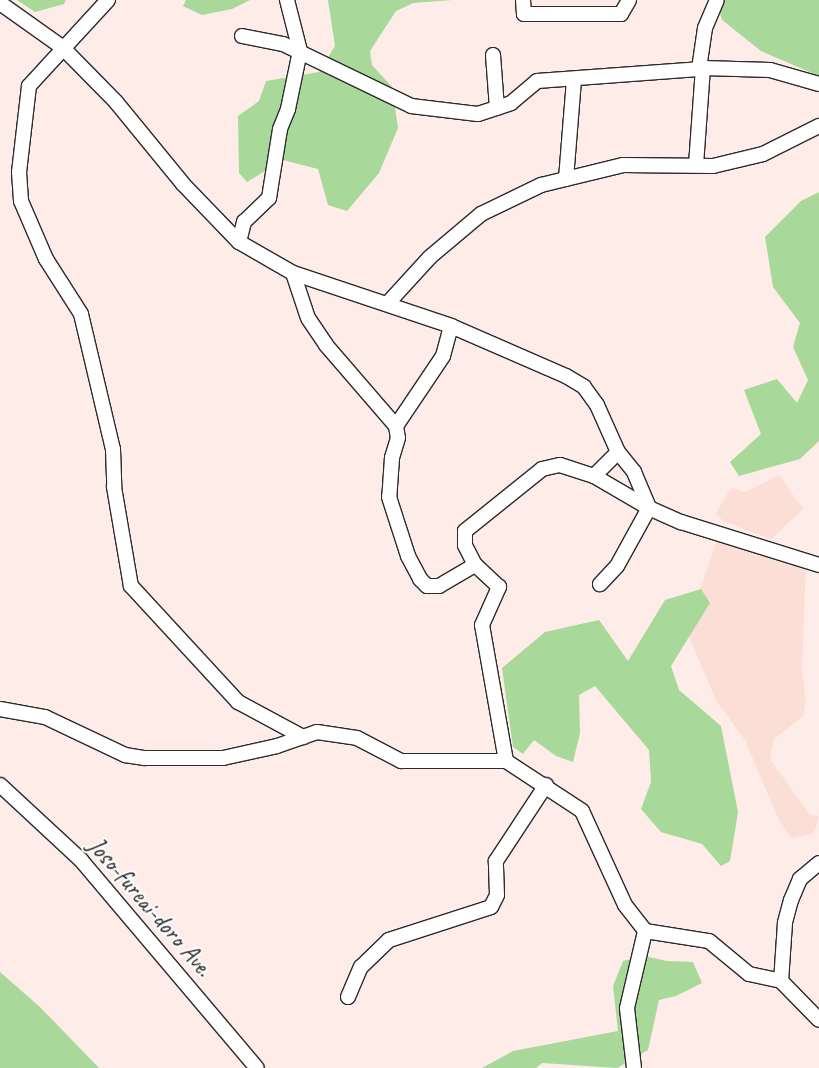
<!DOCTYPE html>
<style>
body{margin:0}
#map{position:relative;width:819px;height:1068px;overflow:hidden;background:#fdece7;font-family:Caveat,sans-serif}
div>[style]{position:absolute}
[style*='--x']{left:calc(var(--x)*1px);top:calc(var(--y)*1px);width:calc(var(--w)*1px);rotate:calc(var(--a)*1deg)}
.built>*{inset:0;background:#fbded6}
.green>*{inset:0;background:#a8d99a}
.roads{filter:drop-shadow(1px 0 #2b2b2b) drop-shadow(-1px 0 #2b2b2b) drop-shadow(0 1px #2b2b2b) drop-shadow(0 -1px #2b2b2b)}
.minor>*{height:14px;margin:-7px;padding:0 7px;transform-origin:7px;border-radius:7px;background:#fff}
span{translate:-50% -50%;white-space:nowrap;text-align:center;line-height:1.15;-webkit-text-stroke:4px #fff;paint-order:stroke}
.street-label{font-size:25px;color:#2b2b2b}
</style>
<div id="map">
<div class="built">
<div style="clip-path:polygon(779px 475px,803px 509px,771px 539px,723px 521px,716px 513px,731px 488px,746px 492px)"></div>
<div style="clip-path:polygon(717px 540px,806px 561px,802px 668px,806px 702px,803px 716px,774px 739px,770px 759px,810px 815px,819px 816px,814px 833px,791px 838px,779px 820px,745px 740px,717px 702px,686px 630px)"></div>
</div>
<div class="green">
<div style="clip-path:polygon(17px 0,66px 0,64px 4px,35px 12px)"></div>
<div style="clip-path:polygon(186px 0,250px 0,232px 9px,202px 15px,183px 6px)"></div>
<div style="clip-path:polygon(328px 0,452px 0,413px 3px,396px 11px,370px 51px,372px 65px,392px 87px,398px 128px,379px 173px,347px 211px,328px 205px,318px 169px,283px 160px,247px 182px,239px 173px,238px 116px,259px 101px,266px 81px,319px 72px,335px 46px)"></div>
<div style="clip-path:polygon(716px 0,819px 0,819px 76px,761px 51px,722px 20px)"></div>
<div style="clip-path:polygon(819px 192px,819px 441px,800px 459px,739px 476px,730px 462px,761px 434px,744px 390px,777px 379px,797px 403px,808px 380px,793px 347px,800px 323px,773px 287px,765px 237px,801px 201px)"></div>
<div style="clip-path:polygon(701px 589px,710px 603px,671px 666px,679px 690px,721px 726px,738px 812px,730px 861px,721px 866px,702px 844px,661px 832px,641px 809px,651px 782px,649px 750px,595px 686px,579px 695px,580px 733px,573px 762px,556px 756px,534px 740px,523px 754px,513px 747px,502px 668px,545px 632px,599px 620px,628px 661px,665px 600px)"></div>
<div style="clip-path:polygon(644px 956px,667px 961px,693px 962px,702px 983px,676px 996px,659px 1000px,648px 1050px,617px 1068px,542px 1063px,536px 1068px,482px 1068px,513px 1051px,618px 1031px,613px 986px,623px 961px)"></div>
<div style="clip-path:polygon(0 972px,40px 1007px,99px 1068px,0 1068px)"></div>
</div>
<div class="roads">
<div class="minor">
<div style="--x:108;--y:0;--w:117;--a:132.6"></div>
<div style="--x:29;--y:86;--w:87;--a:96.6"></div>
<div style="--x:19;--y:172;--w:29;--a:86"></div>
<div style="--x:21;--y:201;--w:63;--a:66.7"></div>
<div style="--x:46;--y:259;--w:65;--a:57.5"></div>
<div style="--x:81;--y:314;--w:139;--a:76.7"></div>
<div style="--x:113;--y:449;--w:38;--a:88"></div>
<div style="--x:114;--y:487;--w:100;--a:80.3"></div>
<div style="--x:131;--y:586;--w:158;--a:47.3"></div>
<div style="--x:238;--y:702;--w:74;--a:28.3"></div>
<div style="--x:523;--y:0;--w:14;--a:86"></div>
<div style="--x:524;--y:14;--w:97;--a:0"></div>
<div style="--x:621;--y:14;--w:16;--a:-60"></div>
<div style="--x:0;--y:3;--w:76;--a:35.4"></div>
<div style="--x:62;--y:47;--w:77;--a:45.5"></div>
<div style="--x:116;--y:102;--w:106;--a:50.7"></div>
<div style="--x:183;--y:184;--w:81;--a:46"></div>
<div style="--x:239;--y:242;--w:62;--a:29.9"></div>
<div style="--x:293;--y:273;--w:167;--a:18.5"></div>
<div style="--x:451;--y:326;--w:125;--a:23.5"></div>
<div style="--x:566;--y:376;--w:21;--a:31"></div>
<div style="--x:584;--y:387;--w:22;--a:54"></div>
<div style="--x:597;--y:405;--w:51;--a:65.9"></div>
<div style="--x:618;--y:452;--w:26;--a:51"></div>
<div style="--x:634;--y:472;--w:39;--a:67"></div>
<div style="--x:649;--y:508;--w:35;--a:24"></div>
<div style="--x:681;--y:522;--w:145;--a:17.3"></div>
<div style="--x:242;--y:36;--w:42;--a:11"></div>
<div style="--x:283;--y:44;--w:142;--a:25.8"></div>
<div style="--x:411;--y:106;--w:67;--a:6.8"></div>
<div style="--x:478;--y:114;--w:35;--a:-18"></div>
<div style="--x:511;--y:103;--w:34;--a:-40"></div>
<div style="--x:537;--y:81;--w:162;--a:-4.2"></div>
<div style="--x:493;--y:55;--w:53;--a:85.7"></div>
<div style="--x:703;--y:68;--w:67;--a:1.7"></div>
<div style="--x:770;--y:70;--w:51;--a:15.9"></div>
<div style="--x:696;--y:165;--w:97;--a:-85.9"></div>
<div style="--x:703;--y:68;--w:4;--a:166"></div>
<div style="--x:699;--y:69;--w:41;--a:-81.7"></div>
<div style="--x:705;--y:28;--w:30;--a:-67"></div>
<div style="--x:566;--y:179;--w:99;--a:-85.4"></div>
<div style="--x:239;--y:242;--w:21;--a:-76"></div>
<div style="--x:244;--y:222;--w:35;--a:-44"></div>
<div style="--x:269;--y:198;--w:70;--a:-80.9"></div>
<div style="--x:280;--y:129;--w:22;--a:-68"></div>
<div style="--x:288;--y:109;--w:59;--a:-78.3"></div>
<div style="--x:300;--y:51;--w:53;--a:-104.3"></div>
<div style="--x:293;--y:273;--w:47;--a:71.6"></div>
<div style="--x:308;--y:318;--w:32;--a:56"></div>
<div style="--x:326;--y:345;--w:107;--a:49.2"></div>
<div style="--x:396;--y:426;--w:12;--a:81"></div>
<div style="--x:398;--y:438;--w:21;--a:107"></div>
<div style="--x:392;--y:458;--w:39;--a:94"></div>
<div style="--x:389;--y:497;--w:62;--a:72.1"></div>
<div style="--x:408;--y:556;--w:26;--a:62"></div>
<div style="--x:420;--y:579;--w:10;--a:45"></div>
<div style="--x:427;--y:586;--w:12;--a:0"></div>
<div style="--x:439;--y:586;--w:42;--a:-30.3"></div>
<div style="--x:388;--y:303;--w:62;--a:-47.6"></div>
<div style="--x:430;--y:257;--w:67;--a:-40.1"></div>
<div style="--x:481;--y:214;--w:67;--a:-25.8"></div>
<div style="--x:541;--y:185;--w:84;--a:-13.7"></div>
<div style="--x:623;--y:165;--w:90;--a:0.6"></div>
<div style="--x:713;--y:166;--w:51;--a:-13.5"></div>
<div style="--x:763;--y:154;--w:63;--a:-26.6"></div>
<div style="--x:396;--y:426;--w:84;--a:-56.1"></div>
<div style="--x:443;--y:356;--w:31;--a:-75"></div>
<div style="--x:594;--y:476;--w:64;--a:30.2"></div>
<div style="--x:649;--y:508;--w:66;--a:118.9"></div>
<div style="--x:617;--y:566;--w:25;--a:133"></div>
<div style="--x:0;--y:709;--w:46;--a:10.1"></div>
<div style="--x:45;--y:717;--w:89;--a:25.4"></div>
<div style="--x:125;--y:755;--w:20;--a:9"></div>
<div style="--x:145;--y:758;--w:78;--a:0"></div>
<div style="--x:223;--y:758;--w:55;--a:-12.5"></div>
<div style="--x:277;--y:746;--w:42;--a:-19.3"></div>
<div style="--x:317;--y:732;--w:40;--a:8.5"></div>
<div style="--x:357;--y:738;--w:50;--a:27.6"></div>
<div style="--x:401;--y:761;--w:105;--a:0"></div>
<div style="--x:506;--y:761;--w:91;--a:33.3"></div>
<div style="--x:582;--y:811;--w:103;--a:65.4"></div>
<div style="--x:625;--y:905;--w:33;--a:52"></div>
<div style="--x:645;--y:931;--w:65;--a:8.9"></div>
<div style="--x:709;--y:941;--w:52;--a:39.5"></div>
<div style="--x:749;--y:974;--w:33;--a:12"></div>
<div style="--x:506;--y:761;--w:138;--a:-100"></div>
<div style="--x:482;--y:625;--w:42;--a:-65.9"></div>
<div style="--x:499;--y:587;--w:33;--a:-137"></div>
<div style="--x:475;--y:565;--w:22;--a:-117"></div>
<div style="--x:465;--y:545;--w:14;--a:-90"></div>
<div style="--x:465;--y:531;--w:99;--a:-38.8"></div>
<div style="--x:542;--y:469;--w:18;--a:-13"></div>
<div style="--x:560;--y:465;--w:36;--a:18"></div>
<div style="--x:594;--y:476;--w:34;--a:-45"></div>
<div style="--x:0;--y:785;--w:110;--a:42.8"></div>
<div style="--x:81;--y:860;--w:272;--a:49.8"></div>
<div style="--x:819;--y:863;--w:25;--a:140"></div>
<div style="--x:800;--y:879;--w:23;--a:113"></div>
<div style="--x:791;--y:900;--w:24;--a:105"></div>
<div style="--x:785;--y:923;--w:58;--a:93.9"></div>
<div style="--x:781;--y:981;--w:54;--a:45.7"></div>
<div style="--x:348;--y:997;--w:33;--a:-67"></div>
<div style="--x:361;--y:967;--w:39;--a:-44"></div>
<div style="--x:389;--y:940;--w:107;--a:-17.9"></div>
<div style="--x:491;--y:907;--w:13;--a:-63"></div>
<div style="--x:497;--y:895;--w:34;--a:-92"></div>
<div style="--x:496;--y:861;--w:91;--a:-56.7"></div>
<div style="--x:634;--y:1068;--w:60;--a:-96.7"></div>
<div style="--x:627;--y:1008;--w:79;--a:-76.8"></div>
</div>
</div>
<div class="street-label">
<span style="left:150px;top:907px;rotate:49deg">Joso-fureai-doro Ave.</span>
</div>
</div>
